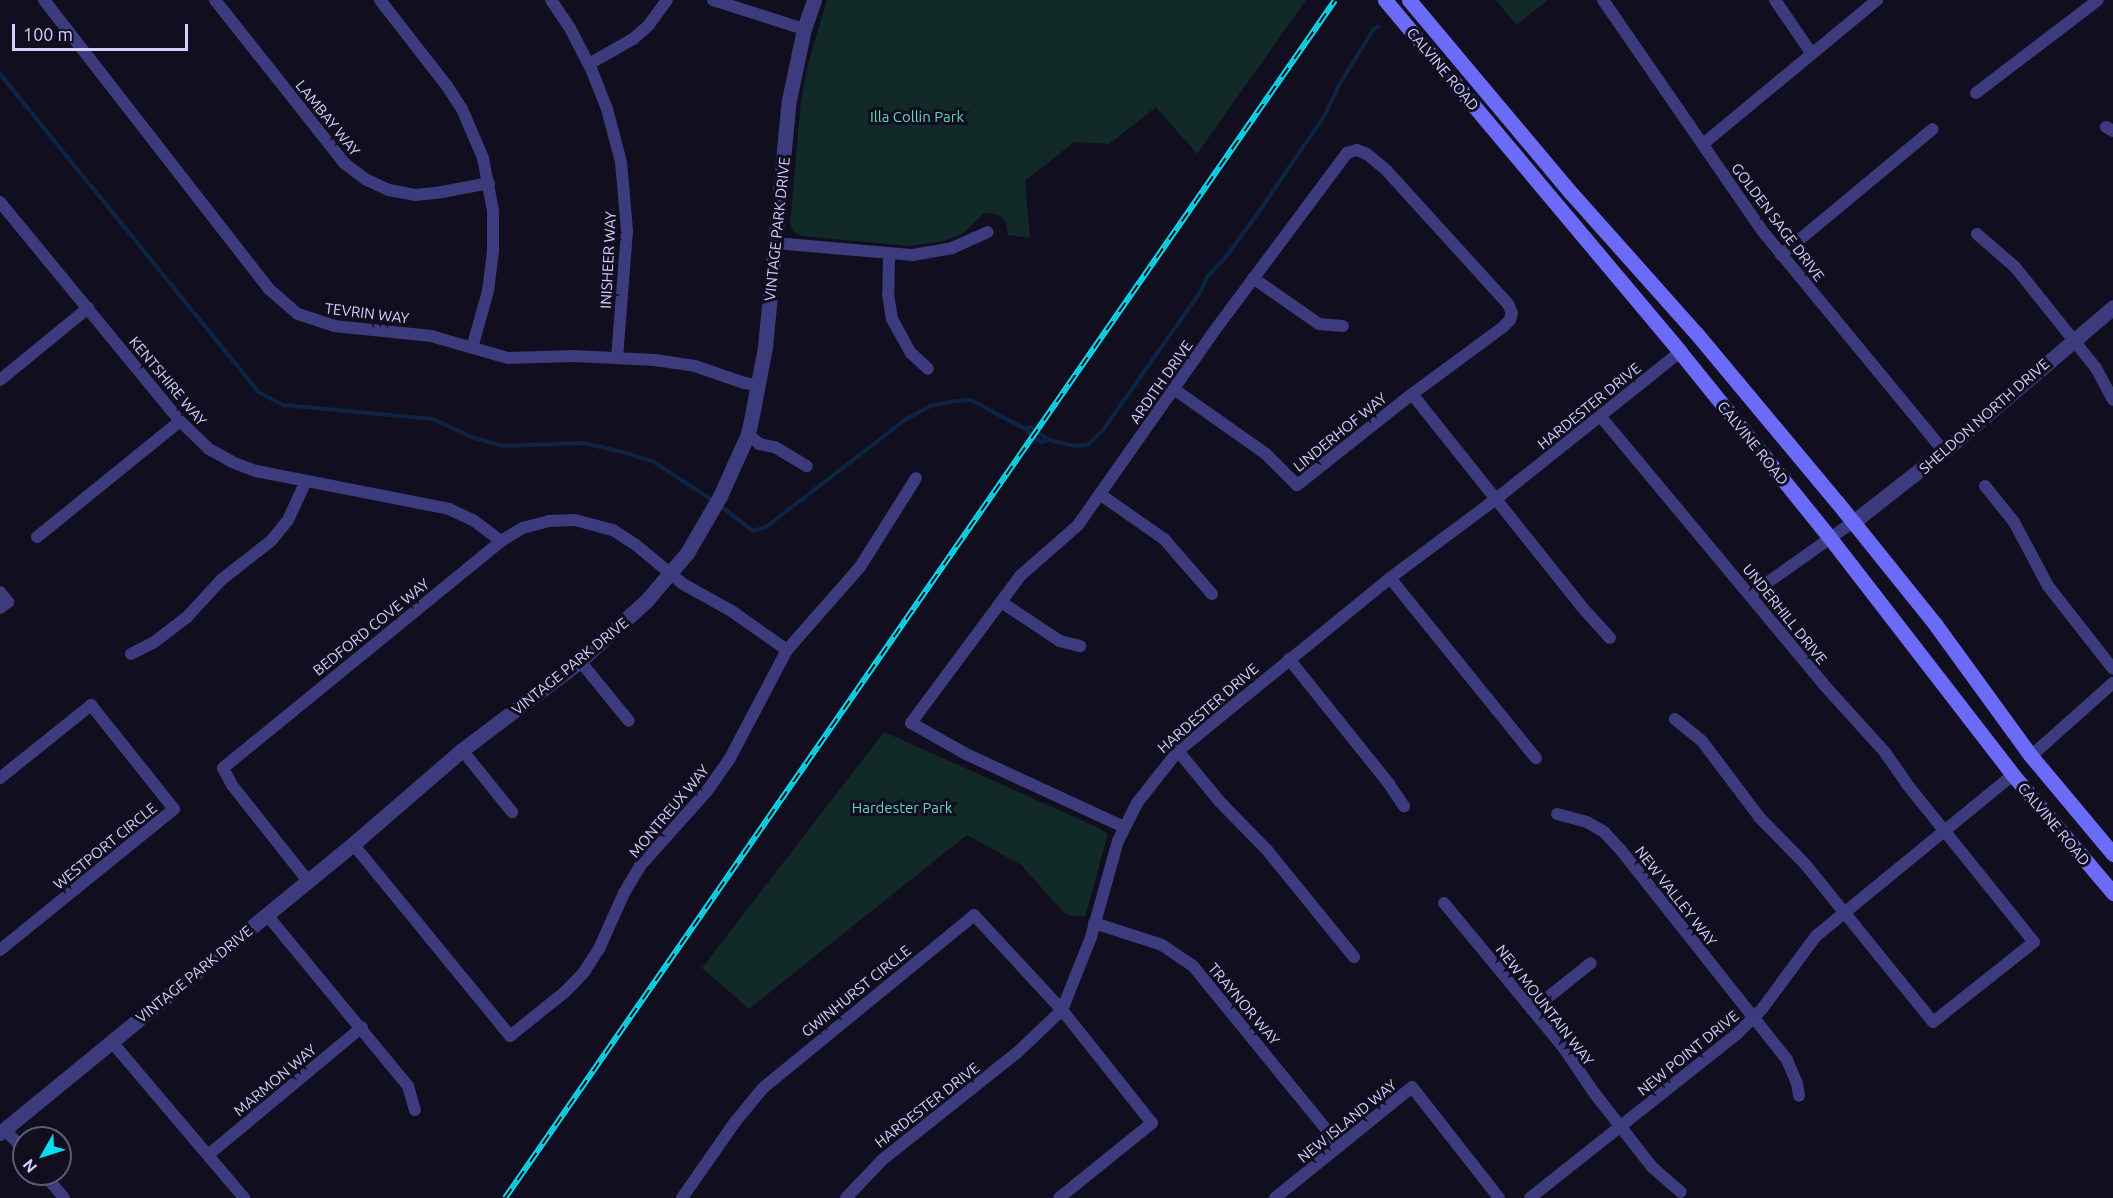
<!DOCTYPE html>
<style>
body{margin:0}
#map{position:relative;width:2113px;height:1198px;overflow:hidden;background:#110e20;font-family:Ubuntu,sans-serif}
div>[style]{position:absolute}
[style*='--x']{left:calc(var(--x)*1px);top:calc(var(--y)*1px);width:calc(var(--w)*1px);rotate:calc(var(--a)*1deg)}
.green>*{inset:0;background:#112a28}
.stream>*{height:4px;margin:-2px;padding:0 2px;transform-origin:2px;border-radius:2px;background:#0e2444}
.minor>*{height:12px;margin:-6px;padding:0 6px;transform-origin:6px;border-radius:6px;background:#3c3b7d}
.tertiary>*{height:15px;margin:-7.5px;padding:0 7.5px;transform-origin:7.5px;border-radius:7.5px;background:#3c3b7d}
.secondary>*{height:15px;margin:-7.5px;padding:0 7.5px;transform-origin:7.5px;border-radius:7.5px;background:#6b6bf8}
.rail>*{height:6px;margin-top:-3px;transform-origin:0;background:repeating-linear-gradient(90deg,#110e20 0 11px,#0bdbed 0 22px);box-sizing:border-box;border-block:2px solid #0bdbed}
span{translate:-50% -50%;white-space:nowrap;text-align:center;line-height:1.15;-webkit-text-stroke:6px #110e20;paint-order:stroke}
.street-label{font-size:15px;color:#d4cffd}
.park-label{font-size:15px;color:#5fd9b8}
.north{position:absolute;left:12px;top:1126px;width:60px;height:60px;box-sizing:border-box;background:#110e20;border:2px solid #5f5b78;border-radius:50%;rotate:231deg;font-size:16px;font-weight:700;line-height:24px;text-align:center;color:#d4cffd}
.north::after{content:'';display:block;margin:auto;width:21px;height:27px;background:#0bdbed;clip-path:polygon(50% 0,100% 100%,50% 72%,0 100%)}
.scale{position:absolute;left:12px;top:24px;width:176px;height:27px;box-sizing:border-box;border:3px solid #d4cffd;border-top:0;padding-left:8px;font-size:18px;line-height:21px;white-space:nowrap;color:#d4cffd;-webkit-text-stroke:4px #110e20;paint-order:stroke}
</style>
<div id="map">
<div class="green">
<div style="clip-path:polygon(827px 0,1306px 0,1197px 154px,1156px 107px,1109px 144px,1074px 142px,1025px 181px,1030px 238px,1008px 235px,1006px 222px,1001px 216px,989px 213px,983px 214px,962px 234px,944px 241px,910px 246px,802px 236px,794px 232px,790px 225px,801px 100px,808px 64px)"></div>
<div style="clip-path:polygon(1496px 0,1548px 0,1516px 25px)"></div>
<div style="clip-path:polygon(884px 732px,1099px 828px,1108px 834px,1085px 917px,1066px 915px,1021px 865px,967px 835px,749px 1009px,702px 968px)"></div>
</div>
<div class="stream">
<div style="--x:0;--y:74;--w:409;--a:50.9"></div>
<div style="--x:258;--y:392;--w:29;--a:27"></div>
<div style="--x:284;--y:405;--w:150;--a:5.4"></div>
<div style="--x:433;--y:419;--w:45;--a:24.9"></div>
<div style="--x:474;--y:438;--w:31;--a:15"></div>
<div style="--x:504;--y:446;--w:79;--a:-2.2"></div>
<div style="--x:583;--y:443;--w:37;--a:13"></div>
<div style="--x:619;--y:451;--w:37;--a:17"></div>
<div style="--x:654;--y:462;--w:69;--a:33.2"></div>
<div style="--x:1026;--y:428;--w:5;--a:-11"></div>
<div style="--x:1031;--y:427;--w:22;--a:36"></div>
<div style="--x:1049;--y:440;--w:26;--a:13"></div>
<div style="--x:1074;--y:446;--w:14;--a:-4"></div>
<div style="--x:1088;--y:445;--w:21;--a:-45"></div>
<div style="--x:1103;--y:430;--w:170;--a:-54.8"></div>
<div style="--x:1201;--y:291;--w:15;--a:-67"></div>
<div style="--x:1207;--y:277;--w:33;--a:-47"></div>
<div style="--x:1229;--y:253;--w:53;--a:-54.2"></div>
<div style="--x:1260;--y:210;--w:115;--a:-55.6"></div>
<div style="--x:1325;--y:115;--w:33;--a:-65"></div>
<div style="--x:1339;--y:85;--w:65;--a:-58.3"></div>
<div style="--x:1373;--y:30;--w:6;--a:-31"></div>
<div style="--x:718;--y:504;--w:44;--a:37.6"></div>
<div style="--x:753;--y:531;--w:14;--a:-17"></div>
<div style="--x:766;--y:527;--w:177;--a:-37.6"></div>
<div style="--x:906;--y:419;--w:27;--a:-28"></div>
<div style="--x:930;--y:406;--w:25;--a:-11"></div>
<div style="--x:955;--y:401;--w:16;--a:-4"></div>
<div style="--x:971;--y:400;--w:61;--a:28.2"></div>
<div style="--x:1025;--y:429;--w:21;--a:39"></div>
<div style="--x:1041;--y:442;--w:8;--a:-14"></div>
</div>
<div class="minor">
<div style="--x:44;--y:0;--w:366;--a:52.1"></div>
<div style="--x:269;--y:289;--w:38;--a:41"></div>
<div style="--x:298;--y:314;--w:38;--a:18"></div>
<div style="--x:334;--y:326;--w:98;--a:5.9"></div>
<div style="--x:431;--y:336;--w:80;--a:15.9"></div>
<div style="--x:508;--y:358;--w:66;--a:-1.7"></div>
<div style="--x:574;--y:356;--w:81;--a:2.8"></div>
<div style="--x:655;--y:360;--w:40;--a:8.5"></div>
<div style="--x:695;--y:366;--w:52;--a:19.1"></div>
<div style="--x:744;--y:383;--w:15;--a:8"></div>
<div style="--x:215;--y:0;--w:208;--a:51.6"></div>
<div style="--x:344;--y:163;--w:26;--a:37"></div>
<div style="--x:365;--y:179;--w:26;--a:25"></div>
<div style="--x:389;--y:190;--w:26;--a:11"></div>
<div style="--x:415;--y:195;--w:27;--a:-6"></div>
<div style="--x:442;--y:192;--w:48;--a:-10.8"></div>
<div style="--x:380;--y:0;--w:109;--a:52.1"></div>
<div style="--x:447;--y:86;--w:27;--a:57"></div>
<div style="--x:462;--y:109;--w:53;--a:66.8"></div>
<div style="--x:483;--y:158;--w:54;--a:79.3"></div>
<div style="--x:493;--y:211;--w:40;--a:90"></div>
<div style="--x:493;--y:251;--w:40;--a:97.1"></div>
<div style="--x:488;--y:291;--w:59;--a:105.7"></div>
<div style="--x:551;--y:0;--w:34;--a:56"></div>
<div style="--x:570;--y:28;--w:48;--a:62.9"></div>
<div style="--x:592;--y:71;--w:41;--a:68.5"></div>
<div style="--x:607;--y:109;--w:55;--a:75.2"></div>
<div style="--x:621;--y:162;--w:69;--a:85"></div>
<div style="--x:627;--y:231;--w:126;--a:94.5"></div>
<div style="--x:713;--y:0;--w:96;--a:17.7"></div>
<div style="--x:1603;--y:0;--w:283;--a:55.4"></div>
<div style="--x:1764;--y:233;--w:283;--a:50.5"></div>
<div style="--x:1775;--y:0;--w:65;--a:55.6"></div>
<div style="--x:589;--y:64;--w:51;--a:-29.6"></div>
<div style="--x:633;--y:39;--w:20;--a:-41"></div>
<div style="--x:648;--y:26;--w:32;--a:-54"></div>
<div style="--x:1976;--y:93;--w:153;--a:-37.3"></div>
<div style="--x:2106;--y:127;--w:8;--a:30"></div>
<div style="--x:1703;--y:144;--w:226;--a:-39.6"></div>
<div style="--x:0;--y:202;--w:283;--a:50.6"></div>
<div style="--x:180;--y:421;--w:40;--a:44"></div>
<div style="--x:209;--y:449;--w:26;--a:29"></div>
<div style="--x:232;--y:462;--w:26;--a:21"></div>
<div style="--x:256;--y:471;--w:197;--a:11.1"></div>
<div style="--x:449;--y:509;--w:26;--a:25"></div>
<div style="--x:473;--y:520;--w:35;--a:37"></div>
<div style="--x:1977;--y:234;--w:50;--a:41"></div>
<div style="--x:2015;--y:267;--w:129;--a:51.3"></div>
<div style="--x:2096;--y:368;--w:36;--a:62"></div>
<div style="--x:775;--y:243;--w:139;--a:5"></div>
<div style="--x:913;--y:255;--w:40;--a:-10"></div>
<div style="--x:952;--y:248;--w:39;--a:-24"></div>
<div style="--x:889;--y:255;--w:39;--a:91"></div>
<div style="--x:888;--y:294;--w:25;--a:81"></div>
<div style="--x:892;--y:319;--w:39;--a:61"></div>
<div style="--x:911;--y:353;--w:23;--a:43"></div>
<div style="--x:1781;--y:255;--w:197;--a:-39.7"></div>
<div style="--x:1253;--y:278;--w:80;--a:34.9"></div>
<div style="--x:1319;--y:324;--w:24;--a:5"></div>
<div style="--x:0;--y:380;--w:114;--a:-39.3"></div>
<div style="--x:1412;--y:394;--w:271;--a:51.4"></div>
<div style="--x:1581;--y:606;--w:43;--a:47.8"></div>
<div style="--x:1601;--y:417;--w:350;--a:50.2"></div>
<div style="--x:1825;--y:686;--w:88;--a:47.8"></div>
<div style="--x:1884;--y:751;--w:39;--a:55"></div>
<div style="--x:1906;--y:783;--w:204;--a:51.2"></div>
<div style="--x:2034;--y:942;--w:129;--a:141.6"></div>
<div style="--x:1933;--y:1022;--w:203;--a:-129"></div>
<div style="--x:1805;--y:864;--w:64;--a:-134.4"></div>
<div style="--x:1760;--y:818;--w:96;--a:-127"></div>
<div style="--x:1702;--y:741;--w:35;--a:-141"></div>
<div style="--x:748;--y:434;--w:15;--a:42"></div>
<div style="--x:759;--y:444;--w:16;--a:11"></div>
<div style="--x:775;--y:447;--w:37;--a:31"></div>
<div style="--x:1985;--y:486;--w:46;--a:51.1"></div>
<div style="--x:2014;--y:522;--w:72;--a:62"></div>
<div style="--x:2048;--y:586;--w:105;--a:51.9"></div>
<div style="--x:1101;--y:495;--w:77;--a:34.9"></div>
<div style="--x:1164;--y:539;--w:73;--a:48.9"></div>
<div style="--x:37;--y:537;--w:184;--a:-39"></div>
<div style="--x:1390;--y:578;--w:232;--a:51"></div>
<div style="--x:0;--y:592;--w:13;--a:51"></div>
<div style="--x:8;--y:602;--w:10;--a:143"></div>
<div style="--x:1750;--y:595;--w:126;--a:-35.3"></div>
<div style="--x:1001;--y:602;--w:71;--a:33.5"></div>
<div style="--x:1060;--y:641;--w:21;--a:14"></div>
<div style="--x:131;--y:654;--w:25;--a:-27"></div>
<div style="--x:153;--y:643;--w:43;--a:-37.4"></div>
<div style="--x:187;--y:617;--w:50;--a:-47.4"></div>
<div style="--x:221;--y:580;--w:63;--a:-38"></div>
<div style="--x:271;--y:541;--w:27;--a:-51"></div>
<div style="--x:288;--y:520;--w:43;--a:-65.2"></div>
<div style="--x:1289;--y:659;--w:160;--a:51.3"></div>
<div style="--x:1389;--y:784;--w:27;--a:56"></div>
<div style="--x:580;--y:661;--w:77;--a:50.8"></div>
<div style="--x:462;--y:750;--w:80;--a:51.1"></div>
<div style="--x:1178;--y:751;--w:66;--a:50.5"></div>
<div style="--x:1220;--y:802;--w:67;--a:45.6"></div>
<div style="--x:1267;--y:850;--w:138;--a:50.9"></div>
<div style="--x:2031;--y:756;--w:110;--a:-41.7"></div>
<div style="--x:0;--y:778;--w:117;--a:-38.7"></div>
<div style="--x:91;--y:705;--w:133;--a:51.4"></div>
<div style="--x:174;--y:809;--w:224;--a:141"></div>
<div style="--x:1557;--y:814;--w:31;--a:15"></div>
<div style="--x:1587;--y:822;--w:20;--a:30"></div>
<div style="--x:1604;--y:832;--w:23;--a:47"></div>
<div style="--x:1620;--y:849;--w:269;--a:51.6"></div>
<div style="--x:1787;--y:1060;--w:25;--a:67"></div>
<div style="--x:1797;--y:1083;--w:13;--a:81"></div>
<div style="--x:1124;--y:827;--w:174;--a:-155.2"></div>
<div style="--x:966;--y:754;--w:63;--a:-150.6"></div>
<div style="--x:911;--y:723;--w:183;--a:-53.4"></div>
<div style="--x:1020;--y:576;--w:77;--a:-41.3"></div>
<div style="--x:1078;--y:525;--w:233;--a:-54.9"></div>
<div style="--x:1212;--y:334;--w:226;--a:-53.3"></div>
<div style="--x:1347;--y:153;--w:10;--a:-17"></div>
<div style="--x:1357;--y:150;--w:11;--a:22"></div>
<div style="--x:1367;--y:154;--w:26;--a:40"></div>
<div style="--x:1387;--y:171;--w:180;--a:47.7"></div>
<div style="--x:1508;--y:304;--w:10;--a:66"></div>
<div style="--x:1512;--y:313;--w:7;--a:106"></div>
<div style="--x:1510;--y:320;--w:10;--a:135"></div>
<div style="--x:1503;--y:327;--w:113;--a:143.6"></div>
<div style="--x:1412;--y:394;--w:147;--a:141.6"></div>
<div style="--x:1297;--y:485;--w:44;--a:-135"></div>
<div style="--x:1266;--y:454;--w:113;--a:-144.8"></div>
<div style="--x:353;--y:844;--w:248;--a:50.7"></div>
<div style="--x:510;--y:1036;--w:70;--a:-38.7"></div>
<div style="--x:565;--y:992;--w:28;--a:-46"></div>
<div style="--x:584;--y:972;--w:27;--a:-57"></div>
<div style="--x:599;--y:949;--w:61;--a:-65.9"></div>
<div style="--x:624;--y:893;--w:31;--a:-59"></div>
<div style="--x:640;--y:866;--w:101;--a:-48.2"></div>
<div style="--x:707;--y:791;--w:38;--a:-55"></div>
<div style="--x:729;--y:760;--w:124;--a:-62.2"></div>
<div style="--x:787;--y:650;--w:111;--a:-48.7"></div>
<div style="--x:860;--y:567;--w:105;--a:-57.8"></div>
<div style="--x:308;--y:881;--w:122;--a:-128.4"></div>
<div style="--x:232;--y:785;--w:19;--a:-118"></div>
<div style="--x:223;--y:768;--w:359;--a:-39.2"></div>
<div style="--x:501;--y:541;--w:26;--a:-31"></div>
<div style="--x:523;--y:528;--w:27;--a:-15"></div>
<div style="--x:549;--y:521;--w:26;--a:-2"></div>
<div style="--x:575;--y:520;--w:39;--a:15"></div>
<div style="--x:613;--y:530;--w:27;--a:33"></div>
<div style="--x:636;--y:545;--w:61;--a:39.7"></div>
<div style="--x:683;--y:584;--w:54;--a:29"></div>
<div style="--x:730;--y:610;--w:70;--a:35.1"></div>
<div style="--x:1444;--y:903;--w:187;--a:50.4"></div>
<div style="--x:1563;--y:1047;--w:57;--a:55.8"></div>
<div style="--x:1595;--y:1094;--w:93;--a:52"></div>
<div style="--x:1652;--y:1167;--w:38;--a:41"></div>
<div style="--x:267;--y:915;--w:222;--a:50.5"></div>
<div style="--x:408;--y:1086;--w:25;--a:74"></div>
<div style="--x:1094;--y:923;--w:71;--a:17.9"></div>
<div style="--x:1162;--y:945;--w:37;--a:34"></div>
<div style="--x:1193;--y:966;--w:232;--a:50.8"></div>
<div style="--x:1532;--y:1010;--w:75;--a:-38.5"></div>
<div style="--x:111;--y:1041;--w:206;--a:49.7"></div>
<div style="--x:4;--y:1129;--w:29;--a:46"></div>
<div style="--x:208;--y:1155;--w:200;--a:-39.7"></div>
<div style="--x:44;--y:1174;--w:31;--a:50"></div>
<div style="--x:682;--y:1198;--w:93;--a:-55.1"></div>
<div style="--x:735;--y:1122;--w:44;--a:-50.5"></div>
<div style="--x:763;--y:1088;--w:273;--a:-39.3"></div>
<div style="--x:974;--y:915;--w:129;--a:47.2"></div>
<div style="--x:1062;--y:1010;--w:144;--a:51.5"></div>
<div style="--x:1152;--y:1123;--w:119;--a:141.1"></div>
<div style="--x:846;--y:1198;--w:52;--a:-46.5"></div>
<div style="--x:882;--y:1160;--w:174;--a:-38.5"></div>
<div style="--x:1018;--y:1052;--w:61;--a:-43.7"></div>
<div style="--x:1062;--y:1010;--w:79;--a:-68.3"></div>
<div style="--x:1091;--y:937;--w:100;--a:-74.3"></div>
<div style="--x:1118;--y:841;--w:42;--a:-63.4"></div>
<div style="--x:1137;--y:803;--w:66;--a:-51.7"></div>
<div style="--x:1178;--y:751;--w:274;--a:-39.2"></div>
<div style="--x:1390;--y:578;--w:132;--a:-36.7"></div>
<div style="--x:1496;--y:499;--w:236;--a:-38.6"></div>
<div style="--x:1275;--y:1198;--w:176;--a:-39"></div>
<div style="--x:1412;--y:1087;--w:141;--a:51.9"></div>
<div style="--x:1530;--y:1198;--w:264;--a:-38.4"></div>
<div style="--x:1737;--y:1034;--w:35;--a:-45"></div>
<div style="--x:1762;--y:1009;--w:91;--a:-53.5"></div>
<div style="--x:1816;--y:936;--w:254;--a:-39.3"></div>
</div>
<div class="tertiary">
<div style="--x:1853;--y:522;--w:115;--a:-38"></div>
<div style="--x:1944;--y:451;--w:222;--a:-40.4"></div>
<div style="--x:0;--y:1133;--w:456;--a:-39.3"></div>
<div style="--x:353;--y:844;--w:144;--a:-40.8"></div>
<div style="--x:462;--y:750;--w:148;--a:-37"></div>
<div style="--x:580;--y:661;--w:89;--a:-42.3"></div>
<div style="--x:646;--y:601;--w:63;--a:-49.5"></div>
<div style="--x:687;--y:553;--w:66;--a:-59.9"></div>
<div style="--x:720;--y:496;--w:68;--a:-65.7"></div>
<div style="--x:748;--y:434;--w:25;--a:-78"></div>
<div style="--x:753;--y:410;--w:64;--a:-79.2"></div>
<div style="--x:765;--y:347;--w:248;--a:-84.5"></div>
<div style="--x:789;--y:100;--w:73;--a:-78.1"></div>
<div style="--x:804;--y:29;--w:31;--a:-71"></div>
</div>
<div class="secondary">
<div style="--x:1385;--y:0;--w:459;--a:50"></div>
<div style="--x:1680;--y:352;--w:239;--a:51.1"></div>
<div style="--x:1830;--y:538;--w:299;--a:52.3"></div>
<div style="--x:2013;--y:775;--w:155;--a:49.7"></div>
<div style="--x:1409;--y:0;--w:253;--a:50"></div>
<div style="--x:1572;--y:194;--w:186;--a:48.3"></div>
<div style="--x:1696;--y:333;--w:220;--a:50.2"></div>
<div style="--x:1837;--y:502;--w:156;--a:51.2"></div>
<div style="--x:1935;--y:624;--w:163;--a:54"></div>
<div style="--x:2031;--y:756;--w:128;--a:50.1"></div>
</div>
<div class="rail">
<div style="--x:505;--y:1198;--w:1457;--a:-55.28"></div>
</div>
<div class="street-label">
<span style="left:1443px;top:69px;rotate:50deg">CALVINE ROAD</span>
<span style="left:328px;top:118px;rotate:51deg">LAMBAY WAY</span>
<span style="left:1778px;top:222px;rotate:53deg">GOLDEN SAGE DRIVE</span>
<span style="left:777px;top:229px;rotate:-84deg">VINTAGE PARK DRIVE</span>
<span style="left:608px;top:260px;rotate:-87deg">INISHEER WAY</span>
<span style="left:367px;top:313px;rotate:7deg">TEVRIN WAY</span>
<span style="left:168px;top:381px;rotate:50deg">KENTSHIRE WAY</span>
<span style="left:1161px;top:382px;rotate:-55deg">ARDITH DRIVE</span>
<span style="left:1589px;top:406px;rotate:-39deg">HARDESTER DRIVE</span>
<span style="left:1984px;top:416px;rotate:-41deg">SHELDON NORTH DRIVE</span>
<span style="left:1340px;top:432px;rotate:-39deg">LINDERHOF WAY</span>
<span style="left:1753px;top:443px;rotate:51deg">CALVINE ROAD</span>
<span style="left:1785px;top:614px;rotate:51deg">UNDERHILL DRIVE</span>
<span style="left:371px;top:627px;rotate:-39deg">BEDFORD COVE WAY</span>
<span style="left:570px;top:666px;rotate:-39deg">VINTAGE PARK DRIVE</span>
<span style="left:1208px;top:708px;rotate:-41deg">HARDESTER DRIVE</span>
<span style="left:669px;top:811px;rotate:-50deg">MONTREUX WAY</span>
<span style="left:2054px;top:824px;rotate:50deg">CALVINE ROAD</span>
<span style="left:105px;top:846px;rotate:-39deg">WESTPORT CIRCLE</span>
<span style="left:1676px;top:896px;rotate:52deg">NEW VALLEY WAY</span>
<span style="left:194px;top:974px;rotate:-39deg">VINTAGE PARK DRIVE</span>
<span style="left:856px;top:991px;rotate:-39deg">GWINHURST CIRCLE</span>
<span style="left:1244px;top:1004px;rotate:50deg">TRAYNOR WAY</span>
<span style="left:1545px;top:1005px;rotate:52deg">NEW MOUNTAIN WAY</span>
<span style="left:1688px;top:1053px;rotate:-39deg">NEW POINT DRIVE</span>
<span style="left:275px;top:1080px;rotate:-40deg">MARMON WAY</span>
<span style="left:927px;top:1105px;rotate:-38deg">HARDESTER DRIVE</span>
<span style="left:1347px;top:1121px;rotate:-39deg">NEW ISLAND WAY</span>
</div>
<div class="park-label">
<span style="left:917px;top:117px">Illa Collin Park</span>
<span style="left:902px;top:808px">Hardester Park</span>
</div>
<div class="north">N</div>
<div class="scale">100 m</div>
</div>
